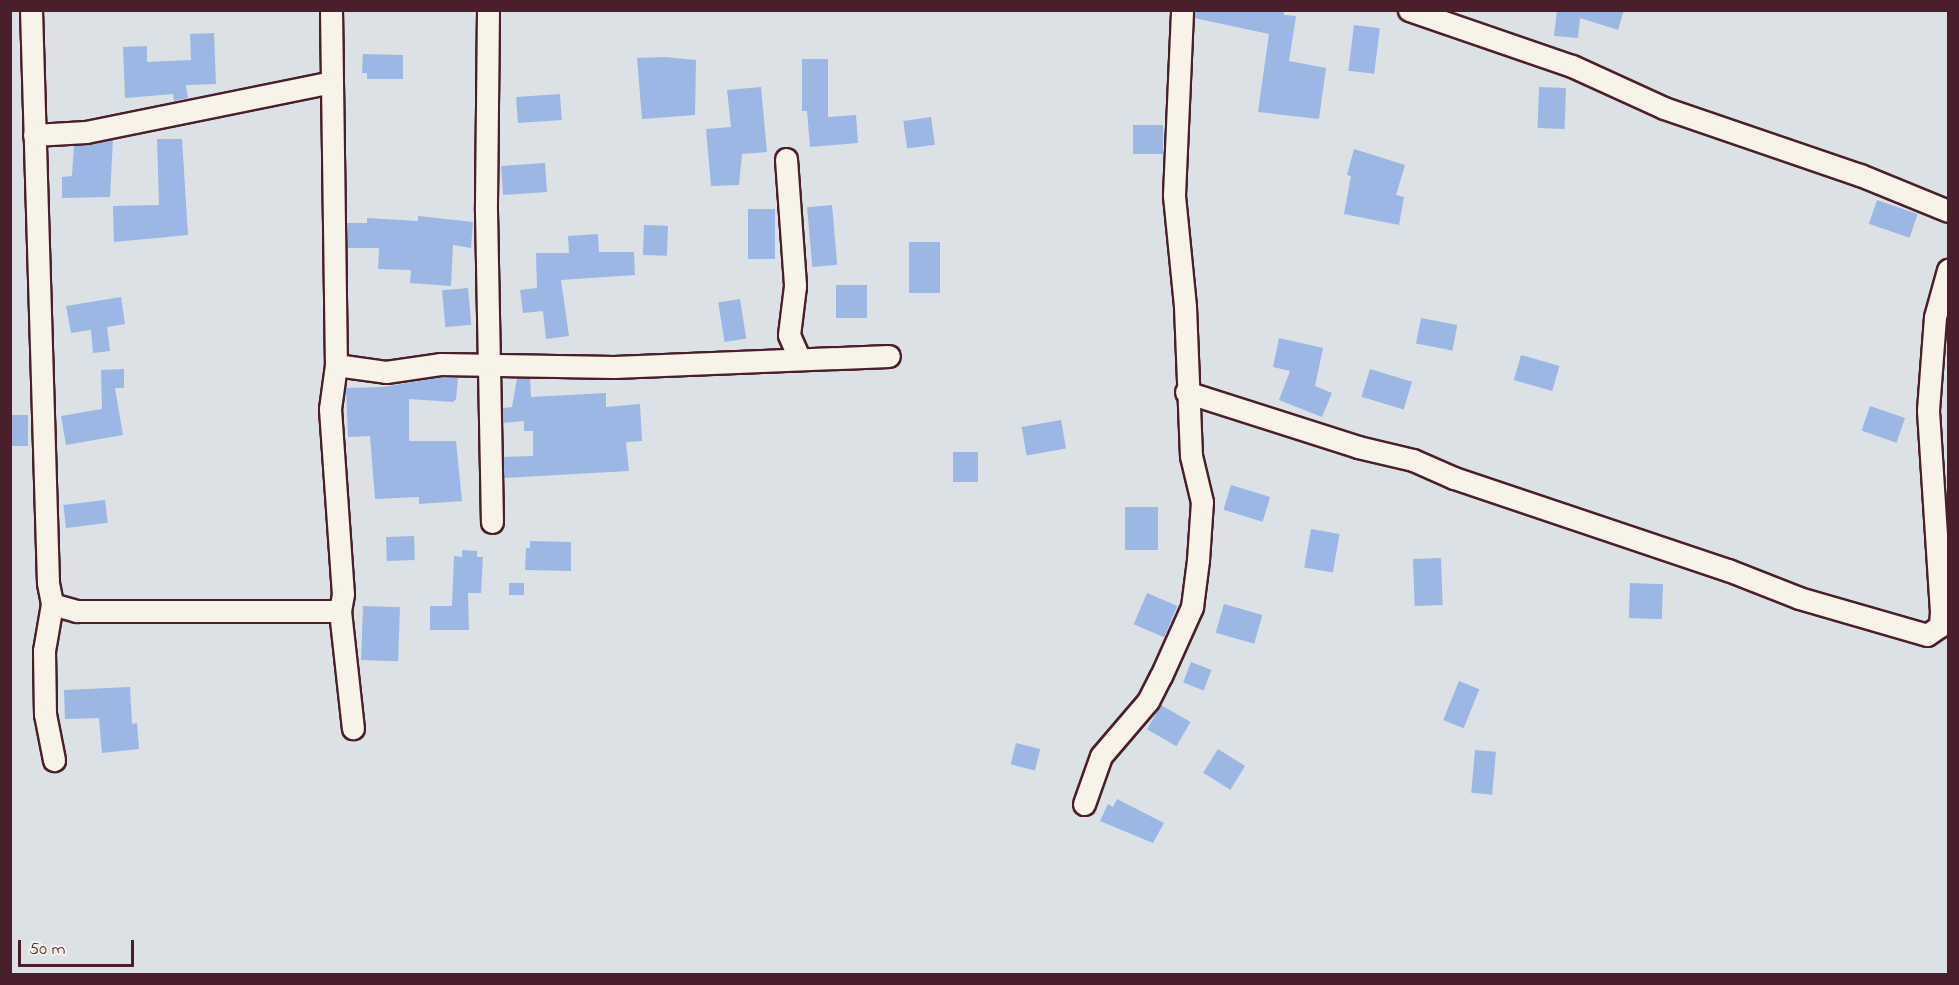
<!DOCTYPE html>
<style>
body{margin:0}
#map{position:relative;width:1959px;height:985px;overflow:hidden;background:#dce1e6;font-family:"Indie Flower",sans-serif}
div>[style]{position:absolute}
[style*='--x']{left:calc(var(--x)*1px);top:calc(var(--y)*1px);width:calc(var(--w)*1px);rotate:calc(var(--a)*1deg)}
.building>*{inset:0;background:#9cb7e3;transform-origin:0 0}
.roads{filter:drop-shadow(2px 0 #4a1f2b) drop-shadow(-2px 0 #4a1f2b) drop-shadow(0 2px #4a1f2b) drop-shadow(0 -2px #4a1f2b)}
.minor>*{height:21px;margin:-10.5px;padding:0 10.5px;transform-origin:10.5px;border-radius:10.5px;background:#f7f3e8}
span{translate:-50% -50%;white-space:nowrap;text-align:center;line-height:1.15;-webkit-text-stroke:4.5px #f7f3e8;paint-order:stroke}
.frame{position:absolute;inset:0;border:12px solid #4a1f2b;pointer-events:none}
.scale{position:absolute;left:18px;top:940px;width:116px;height:27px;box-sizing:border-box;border:3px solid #4a1f2b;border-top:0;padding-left:8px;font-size:18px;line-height:21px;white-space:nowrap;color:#4a1f2b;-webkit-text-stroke:4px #f7f3e8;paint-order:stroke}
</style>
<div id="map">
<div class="building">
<div style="clip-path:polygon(1195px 10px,1284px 10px,1284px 15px,1296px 16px,1289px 61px,1326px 68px,1319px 119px,1258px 112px,1269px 34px,1194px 18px)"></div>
<div style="clip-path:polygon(1557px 10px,1624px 10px,1618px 30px,1580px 18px,1578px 38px,1554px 36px)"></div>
<div style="left:1354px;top:25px;width:26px;height:46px;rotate:7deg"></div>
<div style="clip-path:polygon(214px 33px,216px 84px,186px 85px,188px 98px,174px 101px,173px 94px,125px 98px,123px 47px,147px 46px,147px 62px,191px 60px,190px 34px)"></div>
<div style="clip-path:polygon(363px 54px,403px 55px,403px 79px,367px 79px,367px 73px,362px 73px)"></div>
<div style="clip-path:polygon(665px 57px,696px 60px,695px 115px,642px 119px,637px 58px)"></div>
<div style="clip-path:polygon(802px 59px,828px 59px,828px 117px,856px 115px,858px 143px,810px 147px,807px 111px,802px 111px)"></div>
<div style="clip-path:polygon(761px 87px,767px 152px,742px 154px,739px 185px,711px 186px,706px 129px,731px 127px,727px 90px)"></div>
<div style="left:1539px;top:87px;width:27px;height:41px;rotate:2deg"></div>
<div style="left:560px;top:94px;width:26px;height:44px;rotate:86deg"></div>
<div style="left:931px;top:117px;width:28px;height:28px;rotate:82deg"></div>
<div style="left:1163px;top:125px;width:29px;height:30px;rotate:90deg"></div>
<div style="clip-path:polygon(113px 139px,110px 197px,62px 198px,62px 177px,72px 176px,74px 145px)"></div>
<div style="clip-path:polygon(157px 139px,182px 139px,188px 235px,114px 242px,113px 206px,159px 205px)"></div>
<div style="clip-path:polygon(1354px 149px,1405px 165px,1396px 195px,1404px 197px,1399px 225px,1344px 214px,1351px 176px,1347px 175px)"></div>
<div style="left:545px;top:163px;width:29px;height:44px;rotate:86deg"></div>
<div style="left:1877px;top:200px;width:43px;height:25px;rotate:19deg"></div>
<div style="left:832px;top:205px;width:60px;height:25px;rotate:85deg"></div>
<div style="left:748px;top:209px;width:27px;height:50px"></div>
<div style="clip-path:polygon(418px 216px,473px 222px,471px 248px,453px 245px,451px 286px,410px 283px,411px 270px,378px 269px,379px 248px,347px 248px,347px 223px,367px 223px,367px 218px,418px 221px)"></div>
<div style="left:644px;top:225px;width:24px;height:30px;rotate:2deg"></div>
<div style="clip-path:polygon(598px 234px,599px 252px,634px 252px,635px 275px,561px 280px,569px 336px,546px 339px,543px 311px,523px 313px,520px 290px,537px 288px,536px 253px,569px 253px,568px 236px)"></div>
<div style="left:909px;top:242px;width:31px;height:51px"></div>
<div style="left:836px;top:285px;width:31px;height:33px"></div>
<div style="left:468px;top:288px;width:37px;height:26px;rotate:85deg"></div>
<div style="clip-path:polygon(121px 297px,125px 324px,107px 327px,110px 351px,93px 353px,91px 330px,71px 333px,66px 306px)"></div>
<div style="left:740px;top:299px;width:40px;height:22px;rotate:81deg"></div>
<div style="left:1421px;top:318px;width:37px;height:26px;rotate:11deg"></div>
<div style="clip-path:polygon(1279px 338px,1323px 348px,1315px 386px,1332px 393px,1322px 417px,1279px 400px,1290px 371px,1273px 367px)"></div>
<div style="left:1521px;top:355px;width:40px;height:26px;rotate:16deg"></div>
<div style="clip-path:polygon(124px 369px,124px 388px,115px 388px,123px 435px,66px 445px,61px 416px,102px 409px,101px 370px)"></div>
<div style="left:1370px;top:369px;width:44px;height:29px;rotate:17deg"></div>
<div style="clip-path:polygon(442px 377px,458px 378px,456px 399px,453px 402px,409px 399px,409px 441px,456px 441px,462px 501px,419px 504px,419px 497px,375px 499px,370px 436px,348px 437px,346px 388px,383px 387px)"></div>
<div style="clip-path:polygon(517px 378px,530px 378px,531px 397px,606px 393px,606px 407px,640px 404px,642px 441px,626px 442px,629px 471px,504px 478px,503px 457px,533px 456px,533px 431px,524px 431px,524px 421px,503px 423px,503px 408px,512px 407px)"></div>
<div style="left:1870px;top:406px;width:37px;height:26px;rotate:19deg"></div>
<div style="left:10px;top:415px;width:18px;height:31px"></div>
<div style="left:1061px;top:420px;width:29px;height:40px;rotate:80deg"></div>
<div style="left:953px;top:452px;width:25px;height:30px"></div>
<div style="left:1231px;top:485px;width:41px;height:26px;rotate:17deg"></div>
<div style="left:105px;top:500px;width:23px;height:42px;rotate:83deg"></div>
<div style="left:1125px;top:507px;width:33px;height:43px"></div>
<div style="left:1311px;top:529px;width:29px;height:39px;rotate:10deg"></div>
<div style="left:414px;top:536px;width:24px;height:28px;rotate:88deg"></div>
<div style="clip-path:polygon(530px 541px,571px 542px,571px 571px,525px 570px,526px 548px,530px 548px)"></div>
<div style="clip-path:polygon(462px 550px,477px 551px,477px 557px,483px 557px,481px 593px,468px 593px,469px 630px,430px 630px,430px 606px,452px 606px,454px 556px,462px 557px)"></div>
<div style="left:1441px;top:558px;width:47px;height:28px;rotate:88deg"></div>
<div style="left:509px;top:583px;width:15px;height:12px"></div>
<div style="left:1630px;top:583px;width:33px;height:35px;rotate:2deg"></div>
<div style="left:1147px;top:593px;width:33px;height:34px;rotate:23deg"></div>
<div style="left:1224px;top:604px;width:40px;height:30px;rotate:16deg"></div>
<div style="left:363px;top:606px;width:37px;height:54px;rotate:2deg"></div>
<div style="left:1191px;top:662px;width:22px;height:22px;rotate:21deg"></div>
<div style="left:1459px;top:681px;width:22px;height:42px;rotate:22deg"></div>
<div style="clip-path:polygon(130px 687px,132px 724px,137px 723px,139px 749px,102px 753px,99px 718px,65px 719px,64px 690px)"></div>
<div style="left:1161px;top:705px;width:34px;height:28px;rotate:30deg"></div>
<div style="left:1016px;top:743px;width:25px;height:22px;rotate:14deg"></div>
<div style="left:1218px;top:749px;width:32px;height:28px;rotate:32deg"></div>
<div style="left:1475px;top:750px;width:21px;height:43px;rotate:5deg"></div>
<div style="clip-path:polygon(1117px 799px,1164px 823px,1153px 843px,1100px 821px,1108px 804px,1113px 807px)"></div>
</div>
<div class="roads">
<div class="minor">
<div style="--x:31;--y:10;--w:573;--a:88.3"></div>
<div style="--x:48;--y:583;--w:21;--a:79"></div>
<div style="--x:52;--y:604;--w:48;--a:99.7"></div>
<div style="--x:44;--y:651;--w:63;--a:89.1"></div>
<div style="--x:45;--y:714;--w:47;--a:78.9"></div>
<div style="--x:331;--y:10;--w:355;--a:89.2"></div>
<div style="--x:336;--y:365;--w:44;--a:97.8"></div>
<div style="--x:330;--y:409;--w:185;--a:86"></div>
<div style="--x:343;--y:594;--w:17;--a:100"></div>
<div style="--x:340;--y:611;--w:118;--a:83.7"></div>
<div style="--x:488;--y:10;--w:201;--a:90.6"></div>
<div style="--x:486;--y:211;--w:311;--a:88.9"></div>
<div style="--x:1409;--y:10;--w:172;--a:19"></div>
<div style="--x:1572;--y:66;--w:101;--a:24.5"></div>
<div style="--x:1664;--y:108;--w:207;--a:18.9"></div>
<div style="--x:1860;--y:175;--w:95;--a:22.2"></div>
<div style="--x:34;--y:135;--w:52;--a:-3.3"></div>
<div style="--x:86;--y:132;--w:251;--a:-11.5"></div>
<div style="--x:786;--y:159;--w:127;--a:85.9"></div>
<div style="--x:795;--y:286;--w:49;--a:97"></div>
<div style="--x:789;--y:335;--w:24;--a:66"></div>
<div style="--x:336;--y:365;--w:50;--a:8"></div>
<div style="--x:386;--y:372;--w:56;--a:-8.3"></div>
<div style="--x:441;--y:364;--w:173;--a:1"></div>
<div style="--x:614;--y:367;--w:275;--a:-2.3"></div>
<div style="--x:1186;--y:392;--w:181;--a:17.7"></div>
<div style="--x:1358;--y:447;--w:57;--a:13.3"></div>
<div style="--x:1413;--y:460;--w:45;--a:23.7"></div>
<div style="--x:1454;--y:478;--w:289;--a:18.6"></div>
<div style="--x:1728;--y:570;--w:76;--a:21.5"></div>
<div style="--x:1799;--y:598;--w:133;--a:16.1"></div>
<div style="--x:1927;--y:635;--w:16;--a:-35"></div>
<div style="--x:1940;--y:626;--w:14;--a:-86"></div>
<div style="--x:1941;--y:612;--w:202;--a:-93.7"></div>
<div style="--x:1928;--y:410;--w:93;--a:-85.7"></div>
<div style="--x:1935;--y:317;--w:49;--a:-74.5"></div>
<div style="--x:52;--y:604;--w:26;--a:16"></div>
<div style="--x:77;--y:611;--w:263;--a:0"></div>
<div style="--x:1084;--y:804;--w:51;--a:-70.5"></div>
<div style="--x:1101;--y:756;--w:72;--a:-49.5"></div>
<div style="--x:1148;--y:701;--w:28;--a:-63"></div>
<div style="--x:1161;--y:676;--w:76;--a:-65.8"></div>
<div style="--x:1192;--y:607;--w:47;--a:-82.7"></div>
<div style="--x:1198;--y:560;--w:58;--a:-86.1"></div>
<div style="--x:1202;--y:502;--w:47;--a:-103.4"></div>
<div style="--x:1191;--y:456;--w:150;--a:-92.3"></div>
<div style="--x:1185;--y:306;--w:112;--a:-95.7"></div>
<div style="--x:1174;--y:195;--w:185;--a:-87.5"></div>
</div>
</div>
<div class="frame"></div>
<div class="scale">50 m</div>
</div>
